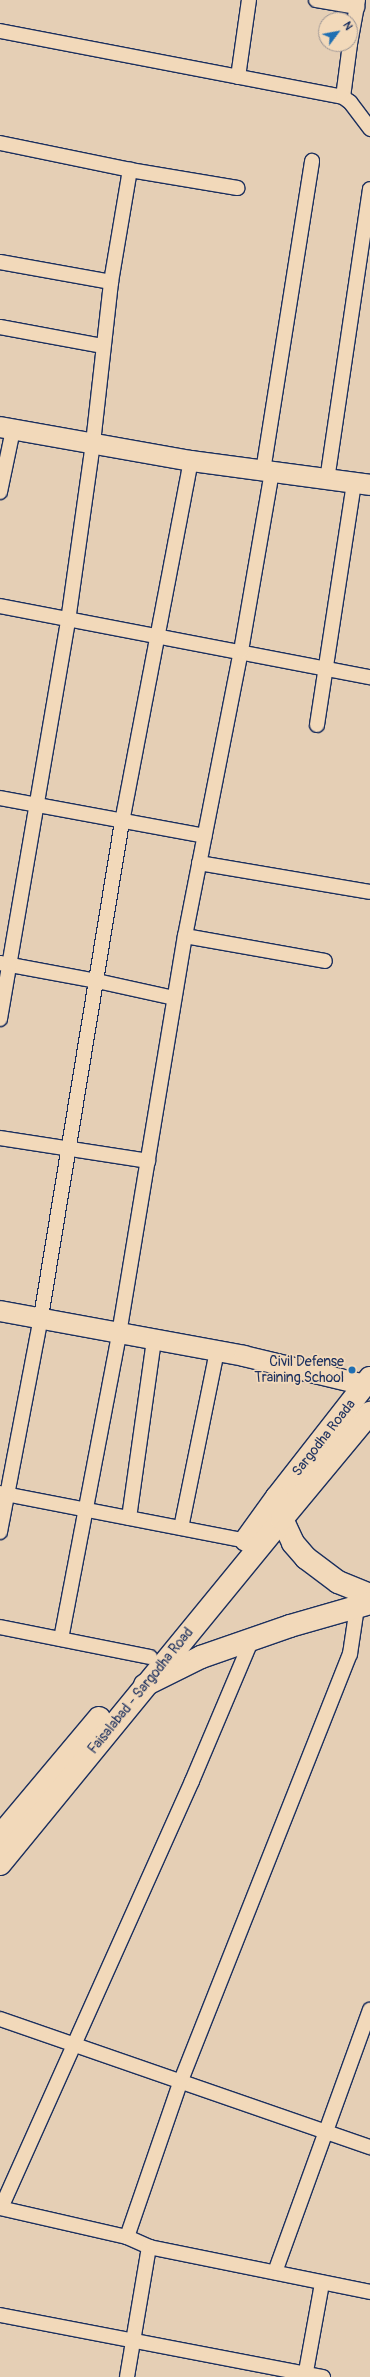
<!DOCTYPE html>
<style>
body{margin:0}
#map{position:relative;width:370px;height:2377px;overflow:hidden;background:#e5cfb5;font-family:Pangolin,sans-serif}
div>[style]{position:absolute}
[style*='--x']{left:calc(var(--x)*1px);top:calc(var(--y)*1px);width:calc(var(--w)*1px);rotate:calc(var(--a)*1deg)}
.roads{filter:drop-shadow(1px 0 #1b2f5e) drop-shadow(-1px 0 #1b2f5e) drop-shadow(0 1px #1b2f5e) drop-shadow(0 -1px #1b2f5e)}
.street>*{height:14px;margin:-7px;padding:0 7px;transform-origin:7px;border-radius:7px;background:#f2d9ba}
.secondary>*{height:20px;margin:-10px;padding:0 10px;transform-origin:10px;border-radius:10px;background:#f2d9ba}
.primary>*{height:22px;margin:-11px;padding:0 11px;transform-origin:11px;border-radius:11px;background:#f2d9ba}
.highway>*{height:22px;margin:-11px;padding:0 11px;transform-origin:11px;border-radius:11px;background:#f2d9ba}
.dots>*{width:11px;height:11px;translate:-50% -50%;box-sizing:border-box;border:2px solid #f2d9ba;border-radius:50%}
span{translate:-50% -50%;white-space:nowrap;text-align:center;line-height:1.15;-webkit-text-stroke:3.5px #f2d9ba;paint-order:stroke}
.poi-label{font-size:14px;color:#1b2f5e}
.right{translate:-100% -50%;text-align:right}
.street-label{font-size:14px;color:#1b2f5e}
.north{position:absolute;left:318px;top:12px;width:40px;height:40px;box-sizing:border-box;background:#f2d9ba;border:1px solid #9c9595;border-radius:50%;rotate:58deg;font-size:11px;font-weight:700;line-height:16px;text-align:center;color:#1b2f5e}
.north::after{content:'';display:block;margin:auto;width:14px;height:18px;background:#1f6fb2;clip-path:polygon(50% 0,100% 100%,50% 72%,0 100%)}
</style>
<div id="map">
<div class="roads">
<div class="street">
<div style="--x:316;--y:0;--w:42;--a:9.7"></div>
<div style="--x:0;--y:31;--w:349;--a:10.9"></div>
<div style="--x:350;--y:44;--w:53;--a:97.5"></div>
<div style="--x:343;--y:97;--w:9;--a:36"></div>
<div style="--x:350;--y:102;--w:34;--a:53"></div>
<div style="--x:350;--y:44;--w:45;--a:-79.7"></div>
<div style="--x:238;--y:77;--w:78;--a:-81.9"></div>
<div style="--x:0;--y:143;--w:133;--a:11.7"></div>
<div style="--x:130;--y:170;--w:109;--a:9.5"></div>
<div style="--x:0;--y:262;--w:113;--a:10.2"></div>
<div style="--x:0;--y:327;--w:105;--a:10.5"></div>
<div style="--x:263;--y:471;--w:314;--a:-81"></div>
<div style="--x:327;--y:480;--w:294;--a:-81.6"></div>
<div style="--x:0;--y:492;--w:63;--a:-78.2"></div>
<div style="--x:0;--y:606;--w:377;--a:10.9"></div>
<div style="--x:317;--y:725;--w:245;--a:-81.3"></div>
<div style="--x:0;--y:798;--w:208;--a:10.5"></div>
<div style="--x:199;--y:863;--w:173;--a:9.6"></div>
<div style="--x:185;--y:936;--w:142;--a:10.1"></div>
<div style="--x:0;--y:963;--w:99;--a:10.5"></div>
<div style="--x:97;--y:981;--w:79;--a:12.4"></div>
<div style="--x:0;--y:1019;--w:404;--a:-80.3"></div>
<div style="--x:68;--y:621;--w:180;--a:-82"></div>
<div style="--x:93;--y:443;--w:162;--a:-83.6"></div>
<div style="--x:111;--y:282;--w:114;--a:-80.4"></div>
<div style="--x:0;--y:1138;--w:150;--a:8.8"></div>
<div style="--x:0;--y:1493;--w:251;--a:11"></div>
<div style="--x:129;--y:1518;--w:180;--a:-82"></div>
<div style="--x:181;--y:1528;--w:181;--a:-78.5"></div>
<div style="--x:0;--y:1532;--w:219;--a:-79.2"></div>
<div style="--x:41;--y:1317;--w:502;--a:-80.71"></div>
<div style="--x:122;--y:822;--w:368;--a:-79.2"></div>
<div style="--x:0;--y:1627;--w:153;--a:11.3"></div>
<div style="--x:61;--y:1639;--w:310;--a:-79.2"></div>
<div style="--x:119;--y:1334;--w:403;--a:-80.6"></div>
<div style="--x:185;--y:936;--w:290;--a:-78.9"></div>
<div style="--x:241;--y:651;--w:182;--a:-80.2"></div>
<div style="--x:0;--y:2019;--w:392;--a:19.1"></div>
<div style="--x:0;--y:2208;--w:130;--a:12.9"></div>
<div style="--x:127;--y:2237;--w:24;--a:24"></div>
<div style="--x:149;--y:2247;--w:226;--a:11.5"></div>
<div style="--x:1;--y:2208;--w:468;--a:-65.9"></div>
<div style="--x:192;--y:1781;--w:154;--a:-67.1"></div>
<div style="--x:127;--y:2237;--w:163;--a:-71"></div>
<div style="--x:180;--y:2083;--w:461;--a:-68.4"></div>
<div style="--x:350;--y:1654;--w:48;--a:-81.5"></div>
<div style="--x:275;--y:2272;--w:279;--a:-70.1"></div>
<div style="--x:0;--y:2315;--w:329;--a:10.9"></div>
<div style="--x:127;--y:2377;--w:132;--a:-80.4"></div>
<div style="--x:305;--y:2377;--w:96;--a:-79.7"></div>
</div>
<div class="secondary">
<div style="--x:0;--y:427;--w:194;--a:10.1"></div>
<div style="--x:191;--y:461;--w:181;--a:7.6"></div>
<div style="--x:0;--y:1311;--w:248;--a:10.4"></div>
<div style="--x:244;--y:1356;--w:124;--a:13.5"></div>
</div>
<div class="primary">
<div style="--x:246;--y:1540;--w:53;--a:-54.2"></div>
<div style="--x:0;--y:1836;--w:154;--a:-50"></div>
<div style="--x:0;--y:1864;--w:446;--a:-50.7"></div>
</div>
<div class="highway">
<div style="--x:370;--y:1378;--w:151;--a:128"></div>
<div style="--x:277;--y:1497;--w:23;--a:77"></div>
<div style="--x:282;--y:1519;--w:26;--a:65"></div>
<div style="--x:293;--y:1543;--w:20;--a:49"></div>
<div style="--x:306;--y:1558;--w:40;--a:37"></div>
<div style="--x:338;--y:1582;--w:35;--a:22"></div>
<div style="--x:282;--y:1519;--w:138;--a:-50.3"></div>
<div style="--x:145;--y:1685;--w:63;--a:-26.6"></div>
<div style="--x:201;--y:1657;--w:94;--a:-19.2"></div>
<div style="--x:290;--y:1626;--w:83;--a:-16"></div>
</div>
</div>
<div class="dots">
<div style="left:352px;top:1370px;background:#1f6fb2"></div>
</div>
<div class="poi-label">
<span class="right" style="left:344px;top:1370px">Civil Defense<br>Training School</span>
</div>
<div class="street-label">
<span style="left:324px;top:1438px;rotate:-52deg">Sargodha Roada</span>
<span style="left:141px;top:1691px;rotate:-51deg">Faisalabad - Sargodha Road</span>
</div>
<div class="north">N</div>
</div>
